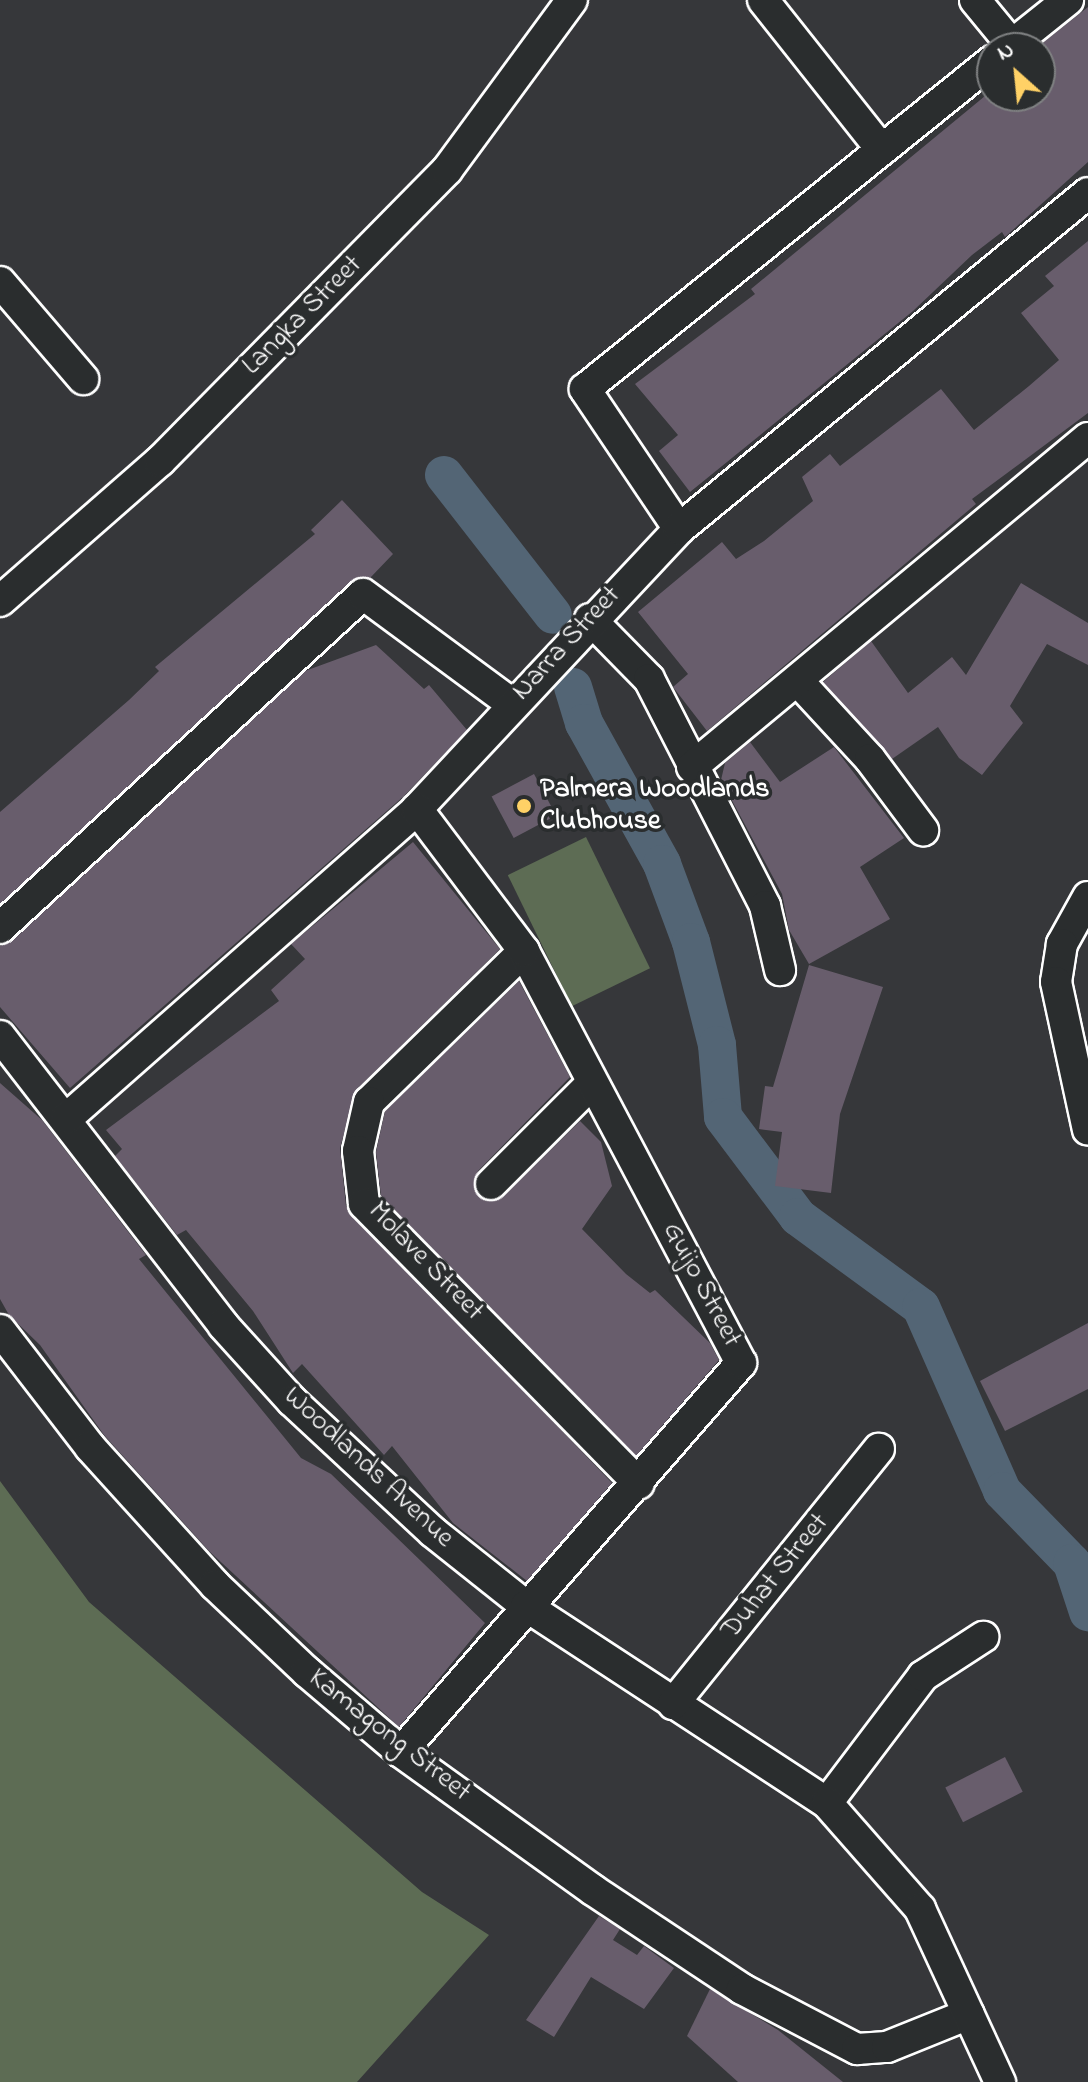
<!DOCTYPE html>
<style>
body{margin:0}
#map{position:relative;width:1088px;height:2082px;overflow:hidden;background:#36373a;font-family:"Indie Flower",sans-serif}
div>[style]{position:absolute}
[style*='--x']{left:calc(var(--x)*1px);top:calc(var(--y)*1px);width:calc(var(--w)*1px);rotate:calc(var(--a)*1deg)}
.green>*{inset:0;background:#5d6c54;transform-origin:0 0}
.canal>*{height:38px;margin:-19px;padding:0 19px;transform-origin:19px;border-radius:19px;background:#536575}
.building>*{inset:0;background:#685d6c;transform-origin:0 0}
.roads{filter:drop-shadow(2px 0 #fff) drop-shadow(-2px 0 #fff) drop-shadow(0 2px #fff) drop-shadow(0 -2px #fff)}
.street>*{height:30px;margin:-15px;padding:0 15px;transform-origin:15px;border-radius:15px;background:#2a2d2e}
.dots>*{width:22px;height:22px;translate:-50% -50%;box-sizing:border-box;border:4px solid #2a2d2e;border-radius:50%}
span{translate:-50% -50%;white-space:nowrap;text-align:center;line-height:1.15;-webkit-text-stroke:7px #2a2d2e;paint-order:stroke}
.street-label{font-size:28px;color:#fff}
.poi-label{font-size:28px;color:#fff;font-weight:700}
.left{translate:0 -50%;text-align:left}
.north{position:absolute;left:976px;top:32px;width:80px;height:80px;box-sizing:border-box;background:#2a2d2e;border:2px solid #7f8182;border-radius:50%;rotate:333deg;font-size:22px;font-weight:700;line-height:32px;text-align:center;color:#fff}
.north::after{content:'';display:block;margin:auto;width:28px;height:36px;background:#ffd166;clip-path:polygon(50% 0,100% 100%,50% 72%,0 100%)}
</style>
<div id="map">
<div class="green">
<div style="left:586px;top:837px;width:146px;height:87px;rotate:64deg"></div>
<div style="clip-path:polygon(0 1481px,89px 1602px,422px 1892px,489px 1935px,357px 2082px,0 2082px)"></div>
</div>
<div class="canal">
<div style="--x:444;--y:475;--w:177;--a:52.1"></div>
<div style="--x:573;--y:687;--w:38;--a:73"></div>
<div style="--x:584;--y:723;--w:161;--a:61"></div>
<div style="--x:662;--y:864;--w:83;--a:69.6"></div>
<div style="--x:691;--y:942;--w:106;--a:75.8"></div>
<div style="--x:717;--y:1045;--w:72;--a:85.2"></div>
<div style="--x:723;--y:1117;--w:125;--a:53.1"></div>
<div style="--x:798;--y:1217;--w:152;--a:36.2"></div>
<div style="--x:921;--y:1307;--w:201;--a:66.2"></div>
<div style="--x:1002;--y:1491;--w:100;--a:45.8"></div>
<div style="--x:1072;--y:1563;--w:52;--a:71.9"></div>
</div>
<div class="building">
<div style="clip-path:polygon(1088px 7px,1088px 162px,1005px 237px,1002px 232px,972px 255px,913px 311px,690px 492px,659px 451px,678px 435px,635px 384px,755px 294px,751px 289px,985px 96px,1040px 96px,1040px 45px)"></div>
<div style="clip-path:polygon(1088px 241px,1088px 413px,972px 499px,976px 504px,707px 731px,673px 687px,688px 674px,638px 612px,722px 542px,736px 559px,764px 541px,813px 501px,802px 477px,830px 454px,840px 466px,941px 389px,974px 430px,1029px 386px,1059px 360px,1021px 313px,1054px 286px,1045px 276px)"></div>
<div style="clip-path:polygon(342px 500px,393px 554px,370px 578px,351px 581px,0 904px,0 812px,129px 700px,159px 671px,155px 667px,315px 534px,311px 530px)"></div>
<div style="clip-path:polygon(1021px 583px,1088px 623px,1088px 665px,1047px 644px,1010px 706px,1023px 723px,982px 775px,959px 758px,938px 727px,892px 759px,823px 682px,871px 641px,908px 693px,952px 657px,966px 675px)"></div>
<div style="clip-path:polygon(376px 645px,424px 689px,429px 685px,467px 730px,404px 796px,70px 1088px,0 1007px,0 946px,12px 941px,305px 671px)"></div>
<div style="clip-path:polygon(750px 742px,780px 782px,834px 747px,904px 838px,860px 867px,890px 919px,809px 964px,789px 930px,782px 894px,721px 780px,725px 763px)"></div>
<div style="left:534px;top:774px;width:47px;height:48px;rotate:62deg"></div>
<div style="clip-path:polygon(413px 842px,500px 949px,356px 1090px,340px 1148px,346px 1206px,612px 1483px,527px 1581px,453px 1523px,392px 1446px,384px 1455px,302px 1364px,293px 1373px,253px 1311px,186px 1230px,177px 1235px,115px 1156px,122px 1149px,106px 1130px,279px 1001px,271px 990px,305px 959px,291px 944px)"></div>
<div style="clip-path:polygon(809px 965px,883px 987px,840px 1114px,831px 1193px,775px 1186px,782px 1132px,759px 1129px,765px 1086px,773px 1087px)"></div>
<div style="clip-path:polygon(519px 981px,570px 1077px,478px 1171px,474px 1189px,486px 1201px,503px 1197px,580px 1121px,601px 1142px,612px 1186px,582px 1229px,626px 1274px,650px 1293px,655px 1290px,710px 1343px,719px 1360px,636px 1456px,381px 1196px,376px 1152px,385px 1111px)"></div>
<div style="clip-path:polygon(0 1083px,42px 1120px,146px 1255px,139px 1259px,301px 1458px,331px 1474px,485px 1623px,399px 1727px,209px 1551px,104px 1435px,40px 1345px,9px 1315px,0 1299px)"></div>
<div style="clip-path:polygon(1088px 1323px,1088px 1389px,1005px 1431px,980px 1381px)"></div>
<div style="left:1005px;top:1757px;width:39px;height:67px;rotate:63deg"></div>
<div style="clip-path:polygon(599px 1916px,620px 1929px,613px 1940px,637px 1955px,644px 1946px,674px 1968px,644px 2009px,591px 1977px,554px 2037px,526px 2020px)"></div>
<div style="clip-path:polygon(710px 1989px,778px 2030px,843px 2082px,738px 2082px,687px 2036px)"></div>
</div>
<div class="roads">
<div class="street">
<div style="--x:763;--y:0;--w:191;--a:51.6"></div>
<div style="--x:975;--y:0;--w:58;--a:50.6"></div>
<div style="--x:1008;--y:48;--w:77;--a:-38.7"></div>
<div style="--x:0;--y:282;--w:128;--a:49.4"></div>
<div style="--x:679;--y:529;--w:169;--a:-123.9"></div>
<div style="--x:585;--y:389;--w:523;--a:-38.87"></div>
<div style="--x:0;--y:601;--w:213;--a:-41.2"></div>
<div style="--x:160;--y:461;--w:409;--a:-45.4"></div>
<div style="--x:447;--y:170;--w:211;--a:-53.7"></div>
<div style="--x:590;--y:619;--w:84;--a:45.5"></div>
<div style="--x:649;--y:679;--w:255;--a:62.9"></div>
<div style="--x:765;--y:906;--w:66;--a:76.8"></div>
<div style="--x:798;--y:681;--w:106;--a:47.3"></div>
<div style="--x:870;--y:759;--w:89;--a:53.3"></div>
<div style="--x:692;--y:767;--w:515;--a:-39.72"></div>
<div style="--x:1088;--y:897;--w:54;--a:119"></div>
<div style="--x:1062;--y:944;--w:38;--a:99"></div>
<div style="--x:1056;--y:982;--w:151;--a:77.8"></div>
<div style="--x:0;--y:928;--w:493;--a:-42.6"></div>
<div style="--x:363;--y:594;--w:184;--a:36.4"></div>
<div style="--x:524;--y:951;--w:216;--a:135.7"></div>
<div style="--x:369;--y:1102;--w:50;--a:102.7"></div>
<div style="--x:358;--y:1151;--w:53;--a:83.5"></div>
<div style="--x:364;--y:1204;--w:392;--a:45.5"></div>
<div style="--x:0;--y:1036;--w:365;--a:52.3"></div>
<div style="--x:223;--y:1325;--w:103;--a:47.8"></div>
<div style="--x:292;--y:1401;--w:192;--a:42.9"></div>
<div style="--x:433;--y:1532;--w:119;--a:38.5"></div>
<div style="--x:526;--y:1606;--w:360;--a:33.2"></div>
<div style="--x:827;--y:1803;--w:159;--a:-52.9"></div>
<div style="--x:923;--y:1676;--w:72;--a:-33"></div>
<div style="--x:67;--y:1118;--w:467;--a:-41.4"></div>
<div style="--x:417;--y:809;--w:383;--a:-46.9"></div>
<div style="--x:679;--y:529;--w:529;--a:-39.4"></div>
<div style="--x:491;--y:1184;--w:143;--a:-45"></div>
<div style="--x:0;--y:1330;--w:148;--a:52.4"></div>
<div style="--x:90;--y:1447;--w:186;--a:47.8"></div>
<div style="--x:215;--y:1585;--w:127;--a:43.4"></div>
<div style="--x:307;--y:1672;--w:123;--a:40.4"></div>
<div style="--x:401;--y:1752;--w:236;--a:35.7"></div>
<div style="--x:593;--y:1890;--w:179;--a:33.6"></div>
<div style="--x:742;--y:1989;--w:130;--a:27.6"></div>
<div style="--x:857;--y:2049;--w:30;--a:-4"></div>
<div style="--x:887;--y:2047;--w:88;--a:-21.9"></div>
<div style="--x:673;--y:1704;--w:328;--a:-51.1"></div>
<div style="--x:401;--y:1752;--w:517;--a:-48.85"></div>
<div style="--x:741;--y:1363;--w:466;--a:-117.8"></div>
<div style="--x:524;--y:951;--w:178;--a:-127"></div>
<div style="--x:827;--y:1803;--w:141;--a:48.7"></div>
<div style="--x:920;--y:1909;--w:191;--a:65.2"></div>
</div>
</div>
<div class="dots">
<div style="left:524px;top:806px;background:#ffd166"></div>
</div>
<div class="street-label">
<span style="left:303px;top:316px;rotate:-45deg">Langka Street</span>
<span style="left:567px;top:644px;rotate:-47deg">Narra Street</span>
<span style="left:425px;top:1262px;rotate:46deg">Molave Street</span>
<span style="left:701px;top:1285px;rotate:62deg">Guijo Street</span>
<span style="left:368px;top:1468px;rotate:43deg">Woodlands Avenue</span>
<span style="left:776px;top:1577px;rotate:-51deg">Duhat Street</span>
<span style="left:389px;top:1736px;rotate:38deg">Kamagong Street</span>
</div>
<div class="poi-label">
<span class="left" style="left:540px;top:806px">Palmera Woodlands<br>Clubhouse</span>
</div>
<div class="north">N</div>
</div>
